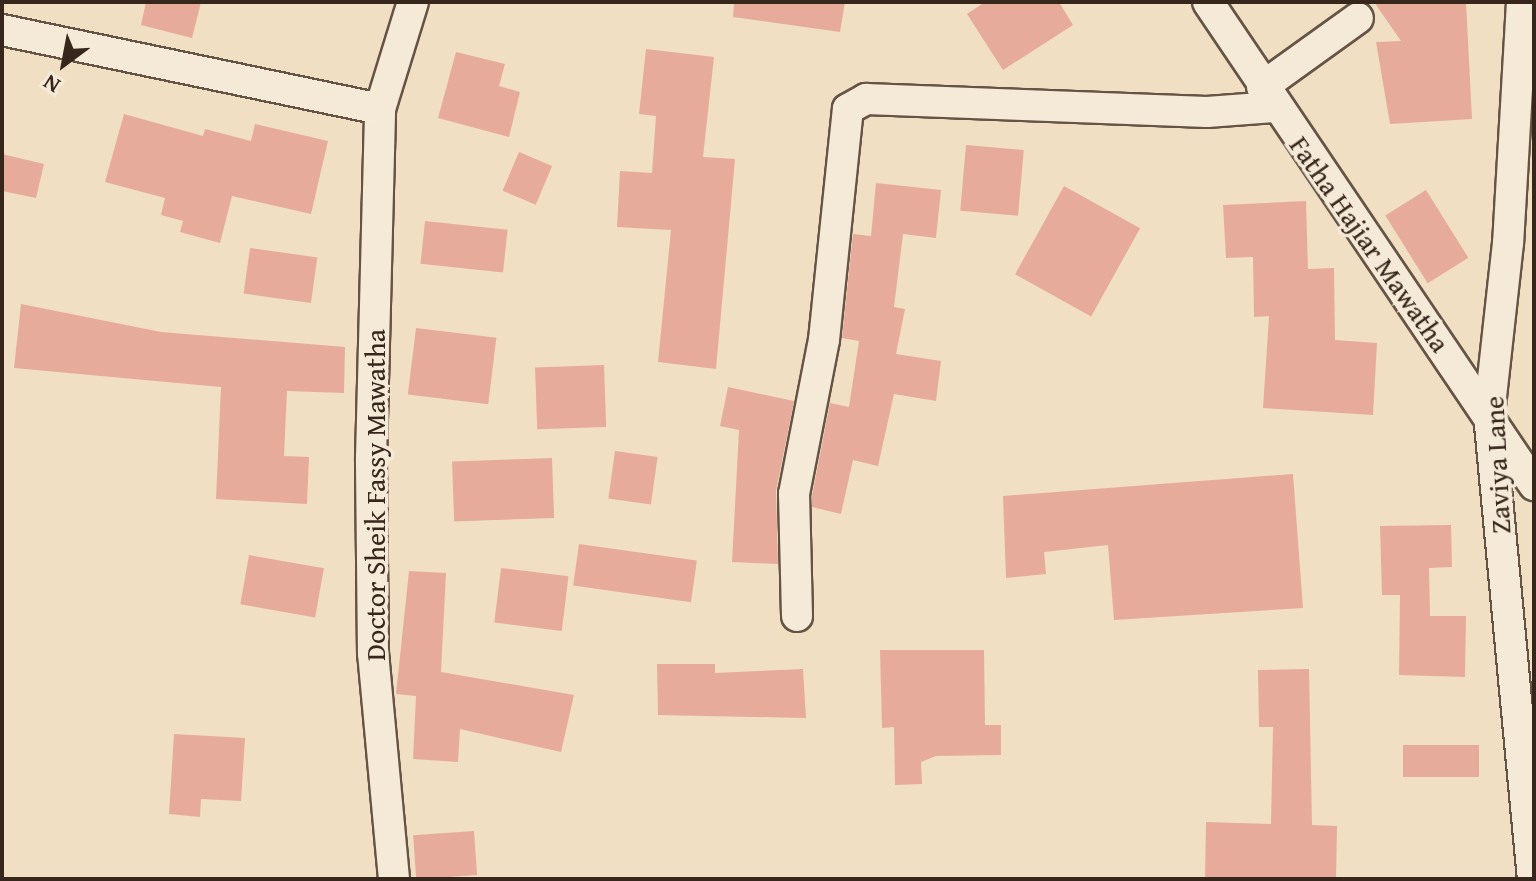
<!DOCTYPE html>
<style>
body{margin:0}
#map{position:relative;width:1536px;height:881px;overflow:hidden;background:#f0dfc3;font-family:"Gentium Book Plus",serif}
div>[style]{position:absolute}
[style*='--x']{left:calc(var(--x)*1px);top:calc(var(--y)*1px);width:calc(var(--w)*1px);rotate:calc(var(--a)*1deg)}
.building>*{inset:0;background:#e7ab9c;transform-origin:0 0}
.roads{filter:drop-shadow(2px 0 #655445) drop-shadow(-2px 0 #655445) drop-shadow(0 2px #655445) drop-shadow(0 -2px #655445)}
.minor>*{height:30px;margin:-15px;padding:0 15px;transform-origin:15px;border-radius:15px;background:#f5ead8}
span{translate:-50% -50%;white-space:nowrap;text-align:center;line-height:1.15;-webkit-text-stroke:7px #f5ead8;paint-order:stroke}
.street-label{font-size:28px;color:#37261b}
.frame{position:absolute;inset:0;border:4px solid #37261b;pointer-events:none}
.north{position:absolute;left:24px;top:24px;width:80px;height:80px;-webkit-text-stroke:6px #f5ead8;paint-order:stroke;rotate:212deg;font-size:22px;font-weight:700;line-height:32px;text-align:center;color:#37261b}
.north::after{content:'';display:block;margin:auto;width:28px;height:36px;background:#37261b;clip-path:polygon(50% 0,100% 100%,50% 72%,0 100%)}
</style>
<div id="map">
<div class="building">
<div style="clip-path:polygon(146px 2px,201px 2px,192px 38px,141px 25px)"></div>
<div style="clip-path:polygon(734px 2px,845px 2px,840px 32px,733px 17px)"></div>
<div style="clip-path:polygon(985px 2px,1059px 2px,1073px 25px,1003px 70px,967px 14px)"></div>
<div style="clip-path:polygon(1374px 2px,1466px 2px,1472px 119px,1390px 124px,1376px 42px,1401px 41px)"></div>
<div style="clip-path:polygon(646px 49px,714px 57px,703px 157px,735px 159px,716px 369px,658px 362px,671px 230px,617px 227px,620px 171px,652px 173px,656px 116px,639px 114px)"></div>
<div style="clip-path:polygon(456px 52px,505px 64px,499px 86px,520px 92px,509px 137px,438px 118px)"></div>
<div style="clip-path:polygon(124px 114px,203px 136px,205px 129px,251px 141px,255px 124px,328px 141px,311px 214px,232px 196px,220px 243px,180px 232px,183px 221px,161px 215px,165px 198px,105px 182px)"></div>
<div style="left:966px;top:145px;width:58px;height:66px;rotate:5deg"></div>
<div style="left:519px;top:152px;width:36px;height:42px;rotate:23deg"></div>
<div style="clip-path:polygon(2px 154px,44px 164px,36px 198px,2px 191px)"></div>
<div style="clip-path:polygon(876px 183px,941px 190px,936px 238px,903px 234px,894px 307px,905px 309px,896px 354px,941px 361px,936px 401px,894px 394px,878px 466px,853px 460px,841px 514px,812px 507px,812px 496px,830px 403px,849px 407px,859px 341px,842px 338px,853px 234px,871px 236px)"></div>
<div style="left:1064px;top:186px;width:87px;height:101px;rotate:29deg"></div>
<div style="left:1426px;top:190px;width:80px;height:48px;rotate:58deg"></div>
<div style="clip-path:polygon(1306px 201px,1308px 269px,1334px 268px,1335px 340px,1377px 343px,1373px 415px,1263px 408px,1269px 316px,1254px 317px,1253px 257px,1226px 258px,1223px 205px)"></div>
<div style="left:425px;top:221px;width:83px;height:43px;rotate:6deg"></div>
<div style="left:250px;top:248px;width:68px;height:46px;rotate:8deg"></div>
<div style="clip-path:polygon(21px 304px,161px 332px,345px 347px,344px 393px,287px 391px,284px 456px,309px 457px,307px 504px,216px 499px,221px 387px,14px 368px)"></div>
<div style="left:416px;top:328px;width:81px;height:67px;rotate:7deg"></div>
<div style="left:604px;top:365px;width:62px;height:69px;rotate:88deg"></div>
<div style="clip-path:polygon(728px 387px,794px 401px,776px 491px,778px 564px,732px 562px,739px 430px,720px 426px)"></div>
<div style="left:615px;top:451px;width:43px;height:48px;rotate:8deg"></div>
<div style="left:552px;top:458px;width:60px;height:100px;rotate:88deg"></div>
<div style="clip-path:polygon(1293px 474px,1303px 608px,1114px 620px,1108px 545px,1044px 552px,1046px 574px,1006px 578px,1003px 496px)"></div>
<div style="clip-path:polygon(1451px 525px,1452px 567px,1429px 568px,1430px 616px,1466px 616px,1465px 677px,1399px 675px,1400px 595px,1382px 595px,1380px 526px)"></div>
<div style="left:579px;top:544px;width:119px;height:42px;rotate:8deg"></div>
<div style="left:249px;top:555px;width:76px;height:50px;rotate:10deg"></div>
<div style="left:501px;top:568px;width:68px;height:55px;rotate:7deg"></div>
<div style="clip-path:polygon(409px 571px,446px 573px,441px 672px,574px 695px,561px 752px,460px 729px,458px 762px,413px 759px,416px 696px,396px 694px)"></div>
<div style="clip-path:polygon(880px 650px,984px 650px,985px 725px,1001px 725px,1001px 755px,936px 756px,921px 762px,922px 784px,895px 785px,894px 727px,882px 728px)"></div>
<div style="clip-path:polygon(657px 664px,715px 664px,715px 673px,803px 669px,806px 718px,658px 715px)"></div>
<div style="clip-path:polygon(1309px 669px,1312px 825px,1337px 826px,1336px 879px,1205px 879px,1206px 822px,1271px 824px,1273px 727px,1259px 727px,1258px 670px)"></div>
<div style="clip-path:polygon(174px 734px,245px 738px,241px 801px,201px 799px,200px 817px,169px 814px)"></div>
<div style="left:1479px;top:745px;width:32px;height:76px;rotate:90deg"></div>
<div style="left:474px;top:831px;width:44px;height:61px;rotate:86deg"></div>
</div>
<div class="roads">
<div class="minor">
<div style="--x:1208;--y:2;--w:583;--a:55.98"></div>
<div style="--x:1522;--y:2;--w:241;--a:93.3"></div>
<div style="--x:1508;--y:243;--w:172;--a:96.3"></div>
<div style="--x:1489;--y:414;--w:467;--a:84.6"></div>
<div style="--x:2;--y:30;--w:386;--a:11.8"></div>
<div style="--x:1262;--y:87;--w:118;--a:-35.7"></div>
<div style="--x:797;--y:616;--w:122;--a:-91.4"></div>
<div style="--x:794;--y:494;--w:157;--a:-79"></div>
<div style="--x:824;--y:340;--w:232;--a:-84.1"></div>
<div style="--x:848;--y:109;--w:21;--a:-29"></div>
<div style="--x:866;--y:99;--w:341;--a:2.2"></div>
<div style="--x:1207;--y:112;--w:67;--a:-4.3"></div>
<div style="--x:394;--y:879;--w:226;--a:-95.3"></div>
<div style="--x:373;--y:654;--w:196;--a:-90.6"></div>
<div style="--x:371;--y:458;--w:349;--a:-88.5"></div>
<div style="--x:380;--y:109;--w:112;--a:-72.9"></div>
</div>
</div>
<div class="street-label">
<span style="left:1370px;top:244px;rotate:55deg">Fatha Hajiar Mawatha</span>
<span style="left:1497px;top:465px;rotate:-93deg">Zaviya Lane</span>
<span style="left:375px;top:495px;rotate:-90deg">Doctor Sheik Fassy Mawatha</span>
</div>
<div class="frame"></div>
<div class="north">N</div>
</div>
